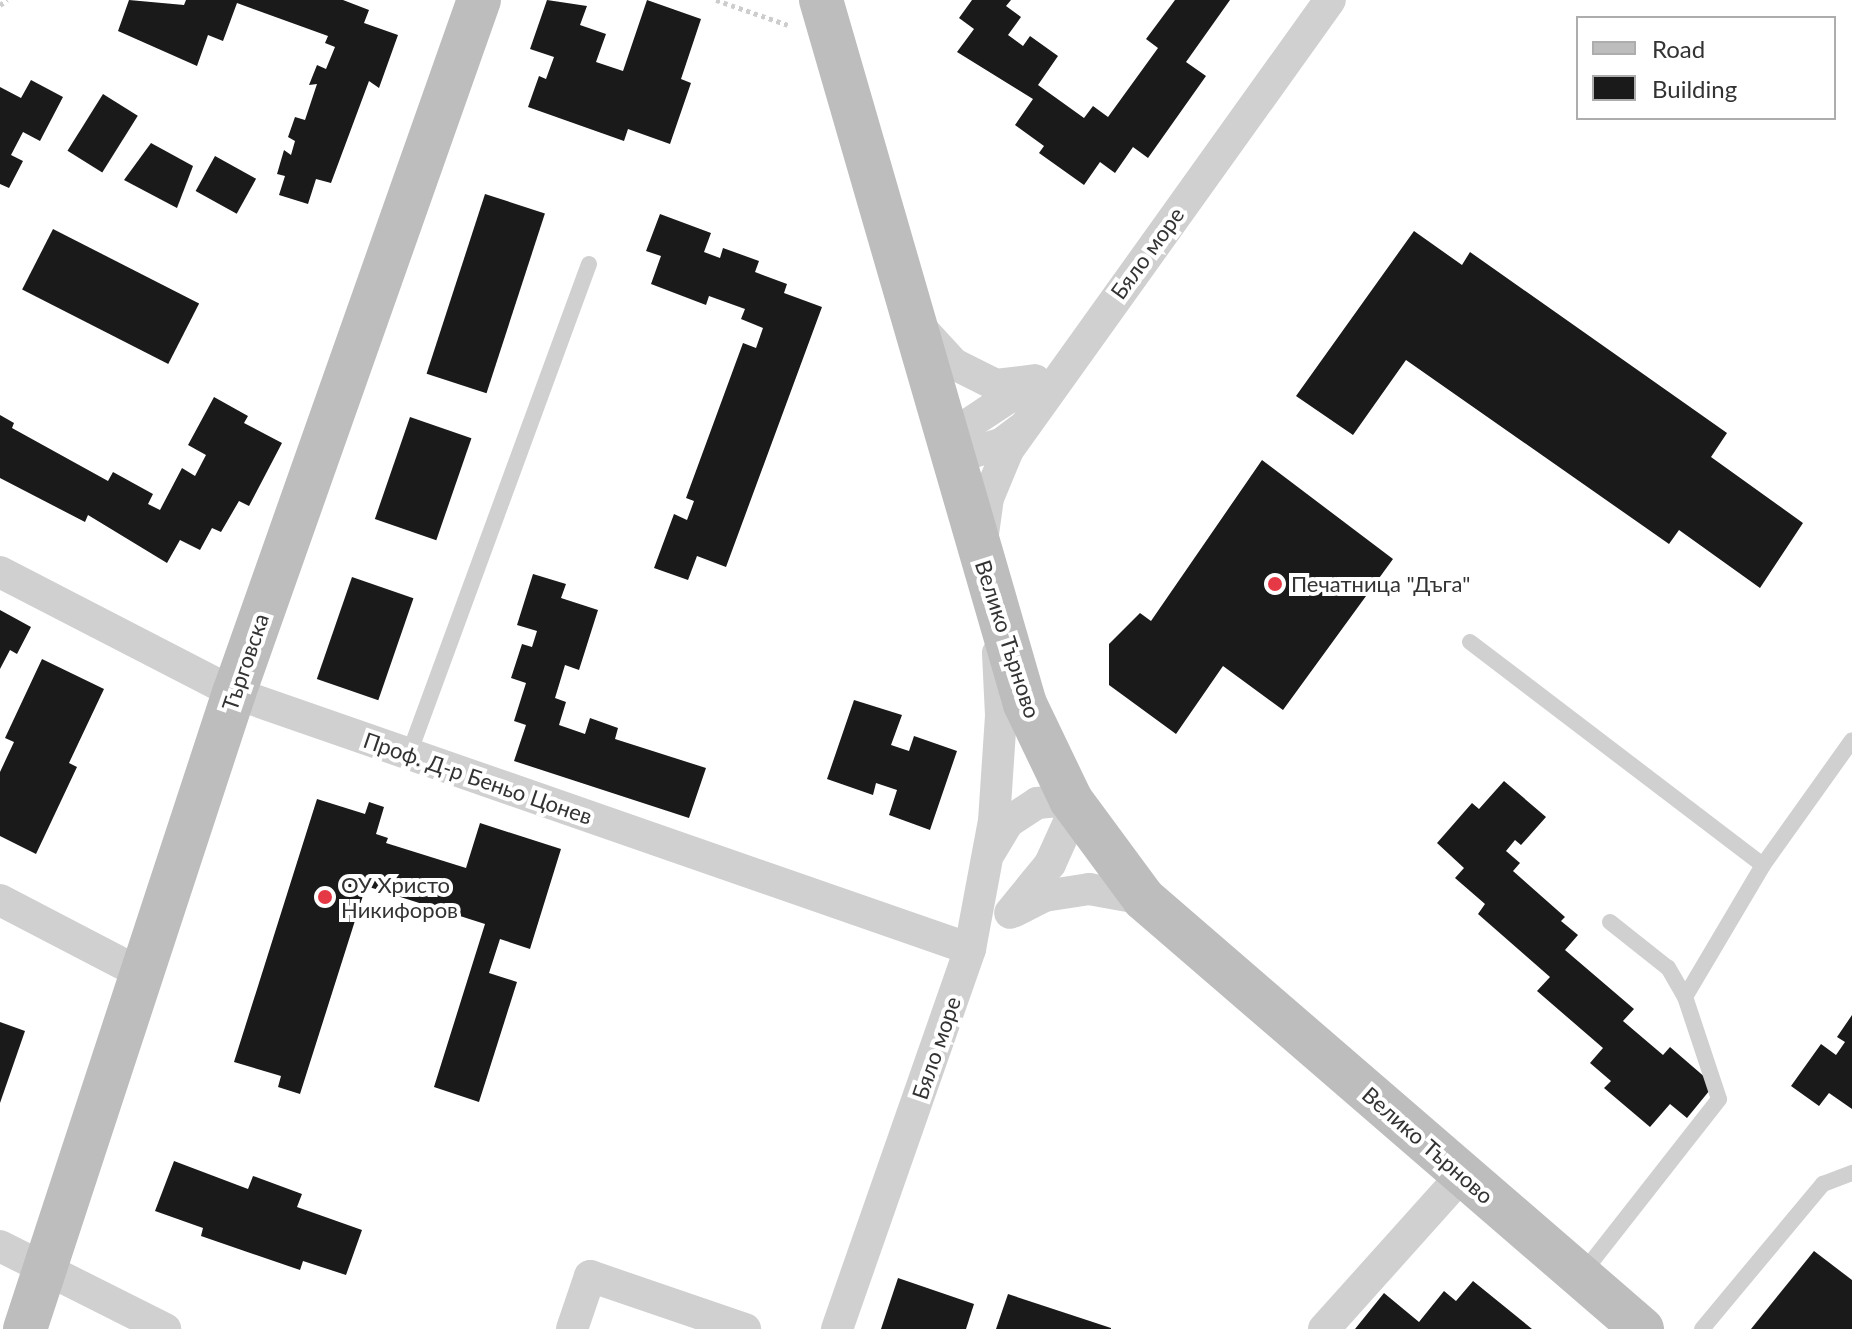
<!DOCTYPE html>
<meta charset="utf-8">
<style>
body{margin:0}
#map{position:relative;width:1852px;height:1329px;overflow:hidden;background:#fff;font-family:Lato,sans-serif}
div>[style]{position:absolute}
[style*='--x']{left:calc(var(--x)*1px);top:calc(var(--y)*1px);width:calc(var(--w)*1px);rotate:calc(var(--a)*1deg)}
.building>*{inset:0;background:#1a1a1a;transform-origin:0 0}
.path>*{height:5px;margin-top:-2.5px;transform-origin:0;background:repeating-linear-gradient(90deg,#cdcdcd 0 4px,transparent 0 8px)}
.lane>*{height:16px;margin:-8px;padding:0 8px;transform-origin:8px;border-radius:8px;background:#d0d0d0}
.street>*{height:32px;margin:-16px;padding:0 16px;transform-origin:16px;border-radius:16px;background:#d0d0d0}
.secondary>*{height:44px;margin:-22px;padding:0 22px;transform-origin:22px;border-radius:22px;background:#bdbdbd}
.dots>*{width:22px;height:22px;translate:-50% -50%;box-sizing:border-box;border:4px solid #fff;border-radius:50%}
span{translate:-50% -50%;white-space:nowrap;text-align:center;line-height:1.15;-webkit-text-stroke:8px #fff;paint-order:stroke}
.street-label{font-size:22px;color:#333}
.poi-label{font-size:22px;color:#333}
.left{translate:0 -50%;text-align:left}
.legend{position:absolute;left:1576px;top:16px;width:260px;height:104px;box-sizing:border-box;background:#fff;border:2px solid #adadad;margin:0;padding:10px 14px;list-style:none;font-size:24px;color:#333}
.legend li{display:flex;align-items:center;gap:16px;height:40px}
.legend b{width:40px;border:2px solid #adadad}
</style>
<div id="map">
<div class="building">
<div style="clip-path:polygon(129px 0,184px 5px,186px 0,343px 0,369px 10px,364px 23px,398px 35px,379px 88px,369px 81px,331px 183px,316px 179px,308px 204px,279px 195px,285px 176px,277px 174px,284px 150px,291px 155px,295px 141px,288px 137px,295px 117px,305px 120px,317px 84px,309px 85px,317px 65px,326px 69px,335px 47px,325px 43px,328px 36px,237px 3px,223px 41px,208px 35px,197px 66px,118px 31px)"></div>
<div style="clip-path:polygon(547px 0,587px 6px,580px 25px,606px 34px,596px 62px,623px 71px,647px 0,701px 19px,681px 79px,691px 83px,670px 144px,628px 129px,624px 141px,528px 107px,539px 76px,546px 79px,554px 57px,530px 49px)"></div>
<div style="clip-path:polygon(972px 0,1011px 0,1006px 6px,1021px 17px,1008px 35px,1023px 46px,1030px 36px,1058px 56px,1038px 85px,1084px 118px,1093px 106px,1108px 117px,1158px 48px,1146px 39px,1175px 0,1230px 0,1186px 62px,1206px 76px,1148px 158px,1133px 147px,1115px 173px,1100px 162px,1084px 185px,1039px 153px,1044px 146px,1015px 125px,1033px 99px,957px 52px,974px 29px,959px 18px)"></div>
<div style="clip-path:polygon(31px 80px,63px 97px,40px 141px,23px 132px,11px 155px,23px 161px,9px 188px,0 184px,0 87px,21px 98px)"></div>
<div style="left:103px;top:94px;width:41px;height:67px;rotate:32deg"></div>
<div style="clip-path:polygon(151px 143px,193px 166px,177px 208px,124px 180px)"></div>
<div style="left:215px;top:156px;width:47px;height:40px;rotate:29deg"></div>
<div style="left:485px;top:194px;width:63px;height:189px;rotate:18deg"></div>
<div style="clip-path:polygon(660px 214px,711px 233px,704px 252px,720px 258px,723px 248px,759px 261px,755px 272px,787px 284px,784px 293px,822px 307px,726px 567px,697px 556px,688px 580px,654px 568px,674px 514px,687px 520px,694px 501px,686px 498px,743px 343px,756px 348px,763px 328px,741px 319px,745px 309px,709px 296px,706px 305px,651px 284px,661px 256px,646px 251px)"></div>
<div style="left:53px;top:229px;width:164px;height:68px;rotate:27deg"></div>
<div style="clip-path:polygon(1414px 231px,1462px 265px,1470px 252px,1727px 433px,1711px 457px,1803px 523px,1760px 588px,1679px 530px,1669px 544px,1406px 360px,1353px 435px,1296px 396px)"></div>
<div style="clip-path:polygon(214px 397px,248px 416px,244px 423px,282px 443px,249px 506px,239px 501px,221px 532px,212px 528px,200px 550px,180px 540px,167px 563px,88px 515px,85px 522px,0 478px,0 415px,14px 423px,12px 428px,108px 481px,113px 472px,153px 494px,148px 504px,160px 510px,182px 468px,195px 476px,206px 455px,188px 445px)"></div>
<div style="left:410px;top:417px;width:65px;height:108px;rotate:19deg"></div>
<div style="clip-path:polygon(1262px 460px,1393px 559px,1283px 710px,1223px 666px,1176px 734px,1109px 685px,1109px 644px,1140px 613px,1151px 621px)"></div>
<div style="clip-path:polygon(533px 574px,566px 584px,561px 598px,598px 610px,579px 670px,565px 665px,555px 698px,566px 702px,559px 725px,585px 734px,590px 718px,618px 728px,615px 739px,706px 768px,689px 818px,514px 761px,526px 725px,514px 721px,526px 683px,511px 678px,522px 644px,532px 647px,537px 631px,517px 625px)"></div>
<div style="left:352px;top:577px;width:65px;height:108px;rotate:19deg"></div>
<div style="clip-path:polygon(0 610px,31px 627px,17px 654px,10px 650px,0 669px)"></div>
<div style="clip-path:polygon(42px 659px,104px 689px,69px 763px,77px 767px,36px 854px,0 836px,0 772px,14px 742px,5px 738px)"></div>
<div style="clip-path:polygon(854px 700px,902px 715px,891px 745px,909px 751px,914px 736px,957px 751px,930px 830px,889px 815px,897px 790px,876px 783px,873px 795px,827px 779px)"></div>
<div style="clip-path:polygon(1504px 781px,1546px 817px,1521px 845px,1515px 840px,1506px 851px,1520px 863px,1513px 871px,1565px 917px,1561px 921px,1578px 935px,1565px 950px,1634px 1009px,1623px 1021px,1663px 1055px,1670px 1047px,1714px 1085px,1687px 1118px,1670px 1104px,1650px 1127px,1604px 1088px,1611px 1081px,1590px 1063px,1603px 1048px,1537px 991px,1550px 977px,1478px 914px,1485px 904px,1455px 878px,1464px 868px,1437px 843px,1472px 803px,1479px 809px)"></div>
<div style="clip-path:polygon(317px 799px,365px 814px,369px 802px,384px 807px,376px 834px,388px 838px,386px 843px,466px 868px,480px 823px,561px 849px,530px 949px,500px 939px,489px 973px,517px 982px,479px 1102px,434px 1087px,485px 924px,366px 886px,300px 1094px,278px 1087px,281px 1076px,234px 1062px)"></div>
<div style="clip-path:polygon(1852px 1015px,1852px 1109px,1829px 1093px,1819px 1106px,1791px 1086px,1821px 1044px,1836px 1055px,1845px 1042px,1837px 1037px)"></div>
<div style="clip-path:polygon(0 1022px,25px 1031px,0 1103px)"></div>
<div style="clip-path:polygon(174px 1161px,248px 1189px,253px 1176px,302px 1194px,297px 1207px,362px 1230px,346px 1275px,303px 1261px,300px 1270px,201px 1236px,203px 1228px,155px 1211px)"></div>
<div style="clip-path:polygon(1814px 1251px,1852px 1280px,1852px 1329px,1751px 1329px)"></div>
<div style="clip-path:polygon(898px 1278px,974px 1304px,966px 1329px,881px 1329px)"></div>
<div style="clip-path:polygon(1473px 1281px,1532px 1329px,1355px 1329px,1384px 1293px,1419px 1322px,1444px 1291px,1456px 1301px)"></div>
<div style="clip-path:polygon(1008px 1294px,1111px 1328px,1111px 1329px,996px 1329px)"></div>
</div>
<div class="path">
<div style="--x:716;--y:0;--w:76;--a:19.1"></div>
<div style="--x:0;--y:5;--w:9;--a:-36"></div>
</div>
<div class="lane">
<div style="--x:1470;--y:642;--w:368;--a:37.3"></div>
<div style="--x:1763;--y:865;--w:153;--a:-54.5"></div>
<div style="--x:409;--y:754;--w:522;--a:-69.83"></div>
<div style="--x:1685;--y:997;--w:153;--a:-59.4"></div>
<div style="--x:1582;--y:1274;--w:222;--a:-51.9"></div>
<div style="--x:1719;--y:1099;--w:108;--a:-108.4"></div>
<div style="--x:1685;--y:997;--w:34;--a:-120"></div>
<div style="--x:1668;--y:968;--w:74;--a:-141.6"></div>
<div style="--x:1702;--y:1329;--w:189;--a:-50.2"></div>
<div style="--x:1823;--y:1184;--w:31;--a:-21"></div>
</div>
<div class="street">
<div style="--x:919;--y:326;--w:52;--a:47.4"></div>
<div style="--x:954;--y:364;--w:47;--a:26.6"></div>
<div style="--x:996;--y:385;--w:34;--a:-7"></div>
<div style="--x:1021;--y:429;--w:25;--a:143"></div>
<div style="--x:1001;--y:444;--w:26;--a:164"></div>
<div style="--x:976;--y:451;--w:25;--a:-166"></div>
<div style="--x:952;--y:445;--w:22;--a:-56"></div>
<div style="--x:964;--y:427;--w:85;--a:-33.5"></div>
<div style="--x:982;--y:541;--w:43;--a:-82.1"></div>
<div style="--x:988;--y:498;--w:52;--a:-67.4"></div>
<div style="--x:1008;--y:450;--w:553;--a:-54.41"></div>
<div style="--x:0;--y:572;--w:263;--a:27.3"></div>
<div style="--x:234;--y:693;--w:779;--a:19.18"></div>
<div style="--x:990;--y:852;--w:35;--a:-59"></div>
<div style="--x:1008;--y:822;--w:35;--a:-33"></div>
<div style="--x:1037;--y:803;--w:34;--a:-5"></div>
<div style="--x:1071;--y:800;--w:22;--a:95"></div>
<div style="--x:1069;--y:822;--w:46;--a:114.3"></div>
<div style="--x:1050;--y:864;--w:63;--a:129.2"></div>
<div style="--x:0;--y:900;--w:160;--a:27.5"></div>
<div style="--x:1015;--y:911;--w:33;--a:-27"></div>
<div style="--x:1044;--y:896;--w:46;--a:-8.8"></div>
<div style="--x:1089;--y:889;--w:56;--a:10.3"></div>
<div style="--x:0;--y:1246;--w:185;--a:26.7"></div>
<div style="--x:572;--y:1329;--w:56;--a:-71.2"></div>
<div style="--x:590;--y:1276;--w:164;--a:18.9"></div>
<div style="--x:837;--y:1329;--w:403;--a:-70.7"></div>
<div style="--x:970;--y:949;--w:130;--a:-79.4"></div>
<div style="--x:994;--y:821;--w:106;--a:-86.2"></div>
<div style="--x:1001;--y:715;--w:62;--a:-92.8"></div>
<div style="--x:1324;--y:1329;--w:208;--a:-48.1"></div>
</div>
<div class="secondary">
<div style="--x:821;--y:0;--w:733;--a:73.84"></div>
<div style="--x:1025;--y:704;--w:106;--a:64.4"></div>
<div style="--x:1071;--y:800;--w:123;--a:53.6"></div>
<div style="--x:1144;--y:899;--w:658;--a:40.81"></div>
<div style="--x:25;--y:1329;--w:669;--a:-71.81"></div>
<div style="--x:234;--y:693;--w:735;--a:-70.53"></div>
</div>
<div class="dots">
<div style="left:1275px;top:584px;background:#e63946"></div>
<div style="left:325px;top:897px;background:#e63946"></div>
</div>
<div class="street-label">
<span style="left:1147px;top:253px;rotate:-54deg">Бяло море</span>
<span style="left:1008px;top:639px;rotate:72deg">Велико Търново</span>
<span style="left:245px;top:662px;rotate:-71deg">Търговска</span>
<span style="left:478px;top:778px;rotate:19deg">Проф. Д-р Беньо Цонев</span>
<span style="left:936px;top:1048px;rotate:-71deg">Бяло море</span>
<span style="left:1428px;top:1145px;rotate:41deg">Велико Търново</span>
</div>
<div class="poi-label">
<span class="left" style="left:1291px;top:584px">Печатница "Дъга"</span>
<span class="left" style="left:341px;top:897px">ОУ Христо<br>Никифоров</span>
</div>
<ul class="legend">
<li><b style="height:10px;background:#bdbdbd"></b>Road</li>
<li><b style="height:22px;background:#1a1a1a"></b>Building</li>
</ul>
</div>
